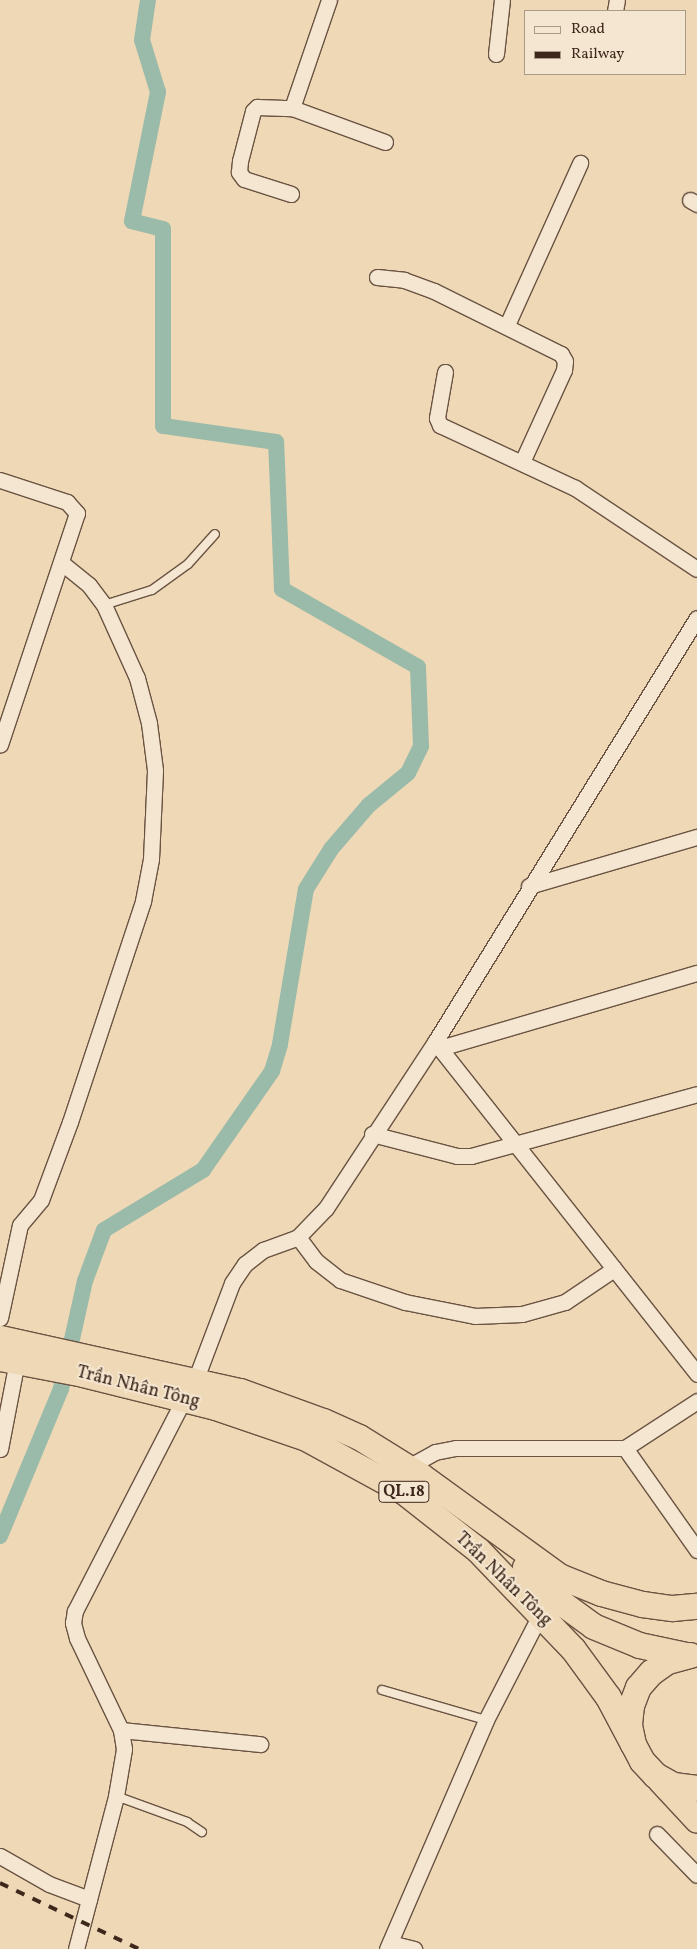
<!DOCTYPE html>
<meta charset="utf-8">
<style>
body{margin:0}
#map{position:relative;width:697px;height:1949px;overflow:hidden;background:#eed8b6;font-family:Vollkorn,serif}
div>[style]{position:absolute}
[style*='--x']{left:calc(var(--x)*1px);top:calc(var(--y)*1px);width:calc(var(--w)*1px);rotate:calc(var(--a)*1deg)}
.canal>*{height:16px;margin:-8px;padding:0 8px;transform-origin:8px;border-radius:8px;background:#9abba9}
.roads{filter:drop-shadow(1px 0 #6a5342) drop-shadow(-1px 0 #6a5342) drop-shadow(0 1px #6a5342) drop-shadow(0 -1px #6a5342)}
.service>*{height:8px;margin:-4px;padding:0 4px;transform-origin:4px;border-radius:4px;background:#f4e6d0}
.minor>*{height:15px;margin:-7.5px;padding:0 7.5px;transform-origin:7.5px;border-radius:7.5px;background:#f4e6d0}
.trunk>*{height:25px;margin:-12.5px;padding:0 12.5px;transform-origin:12.5px;border-radius:12.5px;background:#eed8b6}
.rail>*{height:4px;margin-top:-2px;transform-origin:0;background:repeating-linear-gradient(90deg,#3e271b 0 9px,transparent 0 18px)}
span{translate:-50% -50%;white-space:nowrap;text-align:center;line-height:1.15;-webkit-text-stroke:4px #f4e6d0;paint-order:stroke}
.shield-label span{padding:1px 4px;background:#f4e6d0;border:1px solid;border-radius:4px;-webkit-text-stroke-width:0}
.shield-label{font-size:16px;color:#3e271b;font-weight:700}
.street-label{font-size:18px;color:#3e271b}
.legend{position:absolute;left:524px;top:10px;width:162px;height:65px;box-sizing:border-box;background:#f4e6d0;border:1px solid #ab9a88;margin:0;padding:6px 9px;list-style:none;font-size:15px;color:#3e271b}
.legend li{display:flex;align-items:center;gap:10px;height:25px}
.legend b{width:25px;border:1px solid #ab9a88}
</style>
<div id="map">
<div class="canal">
<div style="--x:0;--y:1536;--w:159;--a:-67.5"></div>
<div style="--x:61;--y:1389;--w:111;--a:-77.5"></div>
<div style="--x:85;--y:1281;--w:54;--a:-69.6"></div>
<div style="--x:104;--y:1230;--w:116;--a:-31.2"></div>
<div style="--x:203;--y:1170;--w:121;--a:-55.1"></div>
<div style="--x:272;--y:1071;--w:28;--a:-73"></div>
<div style="--x:280;--y:1044;--w:157;--a:-80.5"></div>
<div style="--x:306;--y:889;--w:47;--a:-58"></div>
<div style="--x:331;--y:849;--w:58;--a:-49.2"></div>
<div style="--x:369;--y:805;--w:50;--a:-39.4"></div>
<div style="--x:408;--y:773;--w:30;--a:-64"></div>
<div style="--x:421;--y:746;--w:79;--a:-92.2"></div>
<div style="--x:418;--y:667;--w:157;--a:-150.2"></div>
<div style="--x:282;--y:589;--w:147;--a:-92.3"></div>
<div style="--x:276;--y:442;--w:114;--a:-171.9"></div>
<div style="--x:163;--y:426;--w:197;--a:-90"></div>
<div style="--x:163;--y:229;--w:32;--a:-166"></div>
<div style="--x:132;--y:221;--w:132;--a:-78.6"></div>
<div style="--x:158;--y:92;--w:54;--a:-107.1"></div>
<div style="--x:142;--y:40;--w:40;--a:-81.5"></div>
</div>
<div class="roads">
<div class="service">
<div style="--x:104;--y:605;--w:50;--a:-17.4"></div>
<div style="--x:152;--y:590;--w:44;--a:-35.8"></div>
<div style="--x:188;--y:564;--w:40;--a:-48"></div>
<div style="--x:382;--y:1690;--w:108;--a:16.1"></div>
<div style="--x:116;--y:1796;--w:76;--a:20.1"></div>
<div style="--x:187;--y:1822;--w:18;--a:34"></div>
</div>
<div class="minor">
<div style="--x:615;--y:11;--w:11;--a:-80"></div>
<div style="--x:496;--y:54;--w:54;--a:-83.7"></div>
<div style="--x:292;--y:108;--w:99;--a:20.1"></div>
<div style="--x:291;--y:194;--w:49;--a:-162.3"></div>
<div style="--x:244;--y:179;--w:9;--a:-126"></div>
<div style="--x:239;--y:172;--w:11;--a:-85"></div>
<div style="--x:240;--y:161;--w:52;--a:-75.4"></div>
<div style="--x:253;--y:111;--w:6;--a:-45"></div>
<div style="--x:257;--y:107;--w:35;--a:2"></div>
<div style="--x:292;--y:108;--w:114;--a:-71.1"></div>
<div style="--x:690;--y:200;--w:8;--a:30"></div>
<div style="--x:377;--y:277;--w:27;--a:6"></div>
<div style="--x:404;--y:280;--w:32;--a:20"></div>
<div style="--x:434;--y:291;--w:142;--a:26.4"></div>
<div style="--x:561;--y:354;--w:8;--a:60"></div>
<div style="--x:565;--y:361;--w:9;--a:96"></div>
<div style="--x:564;--y:370;--w:101;--a:114.5"></div>
<div style="--x:507;--y:325;--w:178;--a:-65.7"></div>
<div style="--x:445;--y:372;--w:47;--a:99.9"></div>
<div style="--x:437;--y:418;--w:8;--a:67"></div>
<div style="--x:440;--y:425;--w:149;--a:25"></div>
<div style="--x:575;--y:488;--w:146;--a:33.6"></div>
<div style="--x:0;--y:480;--w:71;--a:18.2"></div>
<div style="--x:67;--y:502;--w:15;--a:48"></div>
<div style="--x:77;--y:513;--w:244;--a:108.4"></div>
<div style="--x:529;--y:886;--w:175;--a:-16.3"></div>
<div style="--x:435;--y:1042;--w:423;--a:51.7"></div>
<div style="--x:440;--y:1048;--w:268;--a:-16.3"></div>
<div style="--x:372;--y:1134;--w:88;--a:14.5"></div>
<div style="--x:457;--y:1156;--w:14;--a:0"></div>
<div style="--x:471;--y:1156;--w:234;--a:-15.3"></div>
<div style="--x:298;--y:1237;--w:30;--a:53"></div>
<div style="--x:316;--y:1261;--w:31;--a:38"></div>
<div style="--x:340;--y:1280;--w:69;--a:18.7"></div>
<div style="--x:405;--y:1302;--w:71;--a:11.3"></div>
<div style="--x:475;--y:1316;--w:47;--a:-2.4"></div>
<div style="--x:522;--y:1314;--w:45;--a:-15.6"></div>
<div style="--x:565;--y:1302;--w:59;--a:-34"></div>
<div style="--x:0;--y:1318;--w:95;--a:-77.9"></div>
<div style="--x:20;--y:1225;--w:33;--a:-50"></div>
<div style="--x:41;--y:1200;--w:83;--a:-69.6"></div>
<div style="--x:70;--y:1122;--w:233;--a:-71.7"></div>
<div style="--x:143;--y:901;--w:43;--a:-79.2"></div>
<div style="--x:151;--y:859;--w:89;--a:-87.4"></div>
<div style="--x:155;--y:770;--w:47;--a:-97.3"></div>
<div style="--x:149;--y:723;--w:47;--a:-104.9"></div>
<div style="--x:137;--y:678;--w:80;--a:-114.3"></div>
<div style="--x:104;--y:605;--w:25;--a:-127"></div>
<div style="--x:89;--y:585;--w:35;--a:-141"></div>
<div style="--x:195;--y:1381;--w:105;--a:-69.3"></div>
<div style="--x:232;--y:1283;--w:23;--a:-56"></div>
<div style="--x:245;--y:1264;--w:23;--a:-38"></div>
<div style="--x:263;--y:1250;--w:37;--a:-20"></div>
<div style="--x:298;--y:1237;--w:40;--a:-46"></div>
<div style="--x:326;--y:1208;--w:199;--a:-56.7"></div>
<div style="--x:435;--y:1042;--w:498;--a:-58.3"></div>
<div style="--x:625;--y:1448;--w:125;--a:54.8"></div>
<div style="--x:0;--y:1449;--w:90;--a:-79.1"></div>
<div style="--x:408;--y:1467;--w:31;--a:-29"></div>
<div style="--x:435;--y:1452;--w:21;--a:-11"></div>
<div style="--x:456;--y:1448;--w:169;--a:0"></div>
<div style="--x:625;--y:1448;--w:86;--a:-33.1"></div>
<div style="--x:121;--y:1730;--w:140;--a:5.8"></div>
<div style="--x:657;--y:1834;--w:57;--a:45.7"></div>
<div style="--x:0;--y:1856;--w:56;--a:29.7"></div>
<div style="--x:49;--y:1884;--w:43;--a:20.6"></div>
<div style="--x:390;--y:1943;--w:25;--a:14"></div>
<div style="--x:76;--y:1949;--w:158;--a:-75.3"></div>
<div style="--x:116;--y:1796;--w:48;--a:-80.3"></div>
<div style="--x:124;--y:1749;--w:19;--a:-99"></div>
<div style="--x:121;--y:1730;--w:102;--a:-115.6"></div>
<div style="--x:77;--y:1638;--w:16;--a:-105"></div>
<div style="--x:73;--y:1623;--w:12;--a:-81"></div>
<div style="--x:75;--y:1611;--w:238;--a:-62.8"></div>
<div style="--x:387;--y:1949;--w:249;--a:-66.6"></div>
<div style="--x:486;--y:1720;--w:118;--a:-62.8"></div>
</div>
<div class="trunk">
<div style="--x:0;--y:1338;--w:246;--a:12.5"></div>
<div style="--x:240;--y:1391;--w:88;--a:19.9"></div>
<div style="--x:323;--y:1421;--w:39;--a:24"></div>
<div style="--x:359;--y:1437;--w:72;--a:31.9"></div>
<div style="--x:420;--y:1475;--w:172;--a:36"></div>
<div style="--x:559;--y:1576;--w:45;--a:22"></div>
<div style="--x:601;--y:1593;--w:42;--a:15"></div>
<div style="--x:642;--y:1604;--w:30;--a:8"></div>
<div style="--x:672;--y:1608;--w:25;--a:-5"></div>
<div style="--x:0;--y:1358;--w:85;--a:10.9"></div>
<div style="--x:83;--y:1374;--w:136;--a:14"></div>
<div style="--x:215;--y:1407;--w:96;--a:18.8"></div>
<div style="--x:306;--y:1438;--w:111;--a:28.7"></div>
<div style="--x:403;--y:1491;--w:95;--a:38.2"></div>
<div style="--x:478;--y:1550;--w:137;--a:46.2"></div>
<div style="--x:573;--y:1649;--w:59;--a:53.9"></div>
<div style="--x:608;--y:1697;--w:53;--a:62"></div>
<div style="--x:525;--y:1567;--w:53;--a:44.2"></div>
<div style="--x:563;--y:1604;--w:37;--a:36"></div>
<div style="--x:593;--y:1626;--w:50;--a:22.4"></div>
<div style="--x:639;--y:1645;--w:48;--a:12"></div>
<div style="--x:690;--y:1655;--w:24;--a:165"></div>
<div style="--x:667;--y:1661;--w:19;--a:145"></div>
<div style="--x:651;--y:1672;--w:20;--a:131"></div>
<div style="--x:638;--y:1687;--w:19;--a:111"></div>
<div style="--x:631;--y:1705;--w:20;--a:96"></div>
<div style="--x:629;--y:1725;--w:19;--a:78"></div>
<div style="--x:633;--y:1744;--w:19;--a:62"></div>
<div style="--x:642;--y:1761;--w:19;--a:47"></div>
<div style="--x:655;--y:1775;--w:21;--a:29"></div>
<div style="--x:673;--y:1785;--w:24;--a:7"></div>
<div style="--x:660;--y:1780;--w:54;--a:47.2"></div>
</div>
</div>
<div class="rail">
<div style="--x:0;--y:1883;--w:154;--a:25.4"></div>
</div>
<div class="shield-label">
<span style="left:404px;top:1492px">QL.18</span>
</div>
<div class="street-label">
<span style="left:138px;top:1388px;rotate:14deg">Trần Nhân Tông</span>
<span style="left:503px;top:1580px;rotate:44deg">Trần Nhân Tông</span>
</div>
<ul class="legend">
<li><b style="height:6px;background:#f4e6d0"></b>Road</li>
<li><b style="height:6px;background:#3e271b"></b>Railway</li>
</ul>
</div>
